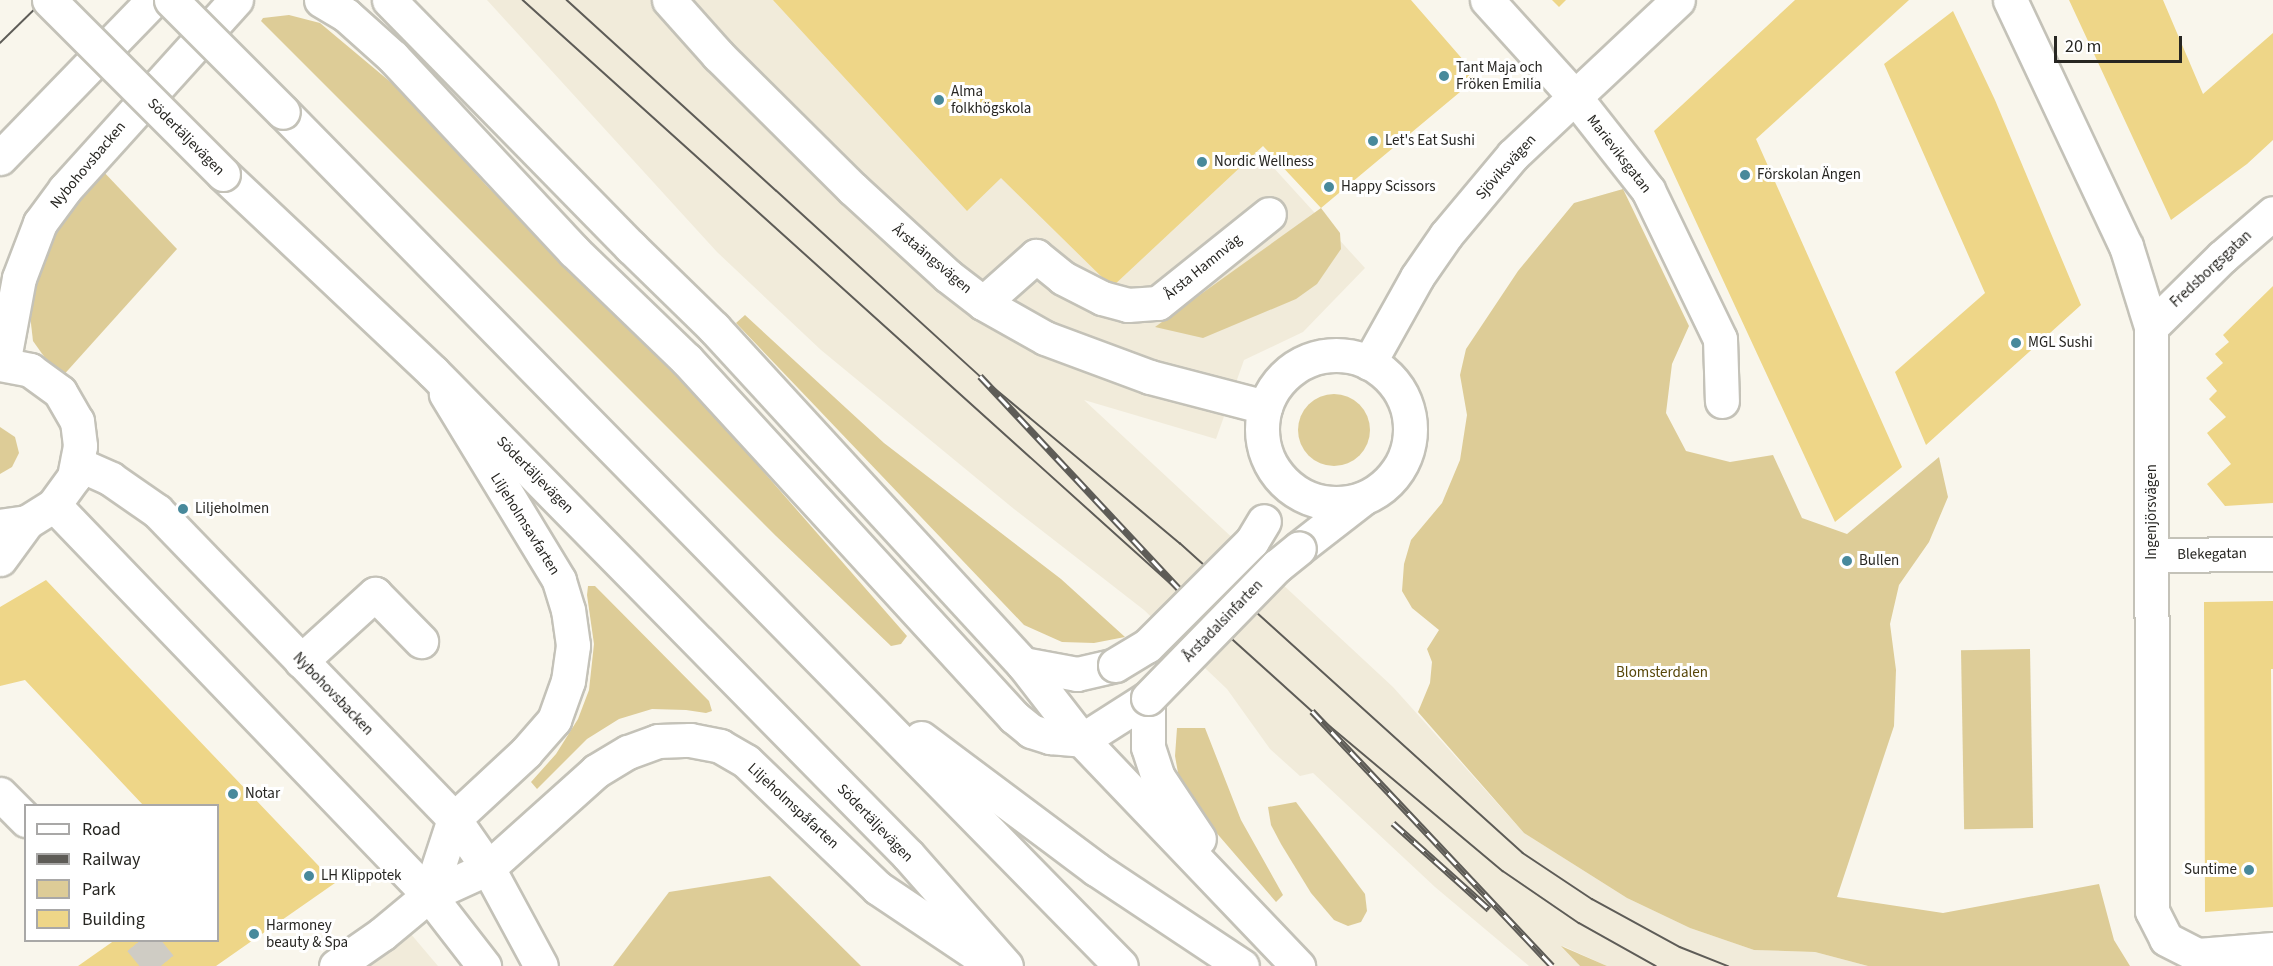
<!DOCTYPE html>
<meta charset="utf-8">
<style>
body{margin:0}
#map{position:relative;width:2273px;height:966px;overflow:hidden;background:#f9f6ec;font-family:"Source Sans 3",sans-serif}
div>[style]{position:absolute}
[style*='--x']{left:calc(var(--x)*1px);top:calc(var(--y)*1px);width:calc(var(--w)*1px);rotate:calc(var(--a)*1deg)}
.built>*{inset:0;background:#f1ebda}
.green>*{inset:0;background:#ddcc97;transform-origin:0 0}
.round{border-radius:50%}
.building>*{inset:0;background:#eed688}
.minor-tunnel>*{height:33px;margin-top:-16.5px;transform-origin:0;background:repeating-linear-gradient(90deg,#cfccc4 0 33px,transparent 0 49px)}
.roads{filter:drop-shadow(2px 0 #c4c2b8) drop-shadow(-2px 0 #c4c2b8) drop-shadow(0 2px #c4c2b8) drop-shadow(0 -2px #c4c2b8)}
.minor>*{height:33px;margin:-16.5px;padding:0 16.5px;transform-origin:16.5px;border-radius:16.5px;background:#fff}
.minor>.ring{margin:-16.5px;padding:0;box-sizing:content-box;background:none;border:33px solid #fff;border-radius:50%}
.major>*{height:33px;margin:-16.5px;padding:0 16.5px;transform-origin:16.5px;border-radius:16.5px;background:#fff}
.tram>*{height:1.5px;margin:-0.75px;padding:0 0.75px;transform-origin:0.75px;border-radius:0.75px;background:#5e5c57}
.rail>*{height:7px;margin-top:-3.5px;transform-origin:0;background:repeating-linear-gradient(90deg,#fff 0 14px,#5e5c57 0 28px);box-sizing:border-box;border-block:2px solid #5e5c57}
.bridges{filter:drop-shadow(2px 0 #c4c2b8) drop-shadow(-2px 0 #c4c2b8) drop-shadow(0 2px #c4c2b8) drop-shadow(0 -2px #c4c2b8)}
.minor-bridge>*{height:33px;margin:-16.5px;padding:0 16.5px;transform-origin:16.5px;border-radius:16.5px;background:#fff}
.major-bridge>*{height:33px;margin:-16.5px;padding:0 16.5px;transform-origin:16.5px;border-radius:16.5px;background:#fff}
.dots>*{width:16px;height:16px;translate:-50% -50%;box-sizing:border-box;border:3px solid #fff;border-radius:50%}
span{translate:-50% -50%;white-space:nowrap;text-align:center;line-height:1.15;-webkit-text-stroke:6px #fff;paint-order:stroke}
.poi-label{font-size:15px;color:#272622}
.left{translate:0 -50%;text-align:left}
.right{translate:-100% -50%;text-align:right}
.street-label{font-size:15px;color:#272622}
.park-label{font-size:15px;color:#584709}
.legend{position:absolute;left:24px;top:804px;width:195px;height:138px;box-sizing:border-box;background:#fff;border:2px solid #a9a8a7;margin:0;padding:8px 10px;list-style:none;font-size:18px;color:#272622}
.legend li{display:flex;align-items:center;gap:12px;height:30px}
.legend b{width:30px;border:2px solid #a9a8a7}
.scale{position:absolute;left:2054px;top:36px;width:128px;height:27px;box-sizing:border-box;border:3px solid #272622;border-top:0;padding-left:8px;font-size:18px;line-height:21px;white-space:nowrap;color:#272622;-webkit-text-stroke:4px #fff;paint-order:stroke}
</style>
<div id="map">
<div class="built">
<div style="clip-path:polygon(487px 0,1156px 0,1251px 143px,1365px 268px,1303px 332px,1244px 360px,1216px 439px,1084px 400px,1393px 687px,1524px 833px,1627px 898px,1690px 928px,1754px 950px,1815px 952px,1868px 966px,1607px 966px,1563px 946px,1580px 966px,1529px 966px,1435px 887px,1313px 773px,1300px 776px,1270px 749px,1227px 689px,1144px 610px,1014px 509px,821px 350px,717px 252px)"></div>
<div style="clip-path:polygon(399px 920px,438px 966px,331px 966px)"></div>
</div>
<div class="green">
<div style="clip-path:polygon(289px 15px,320px 23px,400px 90px,486px 185px,672px 367px,907px 636px,901px 644px,891px 646px,776px 536px,261px 21px,263px 18px)"></div>
<div style="clip-path:polygon(101px 169px,177px 249px,60px 379px,33px 341px,27px 289px,50px 236px)"></div>
<div style="clip-path:polygon(1623px 189px,1689px 326px,1672px 364px,1666px 413px,1686px 451px,1730px 462px,1773px 455px,1802px 518px,1847px 534px,1939px 457px,1948px 497px,1929px 542px,1899px 585px,1890px 624px,1896px 670px,1894px 726px,1837px 897px,1943px 913px,2099px 884px,2114px 940px,2130px 966px,1868px 966px,1815px 952px,1754px 950px,1690px 928px,1627px 898px,1524px 833px,1418px 712px,1430px 683px,1432px 662px,1427px 649px,1439px 630px,1412px 608px,1402px 591px,1404px 564px,1411px 540px,1442px 503px,1460px 460px,1467px 415px,1460px 375px,1466px 349px,1518px 271px,1574px 203px)"></div>
<div style="clip-path:polygon(1321px 208px,1340px 233px,1341px 249px,1317px 284px,1296px 299px,1203px 338px,1155px 327px)"></div>
<div style="clip-path:polygon(745px 315px,884px 443px,1061px 579px,1125px 637px,1094px 643px,1062px 642px,1024px 625px,736px 323px)"></div>
<div class="round" style="left:1298px;top:394px;width:72px;height:72px"></div>
<div style="clip-path:polygon(0 427px,15px 437px,19px 453px,12px 467px,0 474px)"></div>
<div style="clip-path:polygon(588px 586px,595px 586px,709px 701px,712px 711px,706px 713px,686px 710px,652px 709px,619px 719px,587px 739px,537px 789px,531px 782px,556px 754px,578px 719px,589px 690px,594px 644px,587px 595px)"></div>
<div style="left:2030px;top:649px;width:179px;height:69px;rotate:89deg"></div>
<div style="clip-path:polygon(1177px 728px,1205px 728px,1241px 820px,1283px 895px,1276px 902px,1214px 830px,1180px 784px,1175px 756px)"></div>
<div style="clip-path:polygon(1296px 802px,1365px 894px,1367px 911px,1361px 922px,1348px 926px,1334px 920px,1311px 893px,1281px 844px,1271px 825px,1268px 807px)"></div>
<div style="clip-path:polygon(770px 876px,861px 966px,613px 966px,669px 892px)"></div>
<div style="clip-path:polygon(1561px 946px,1607px 966px,1580px 966px)"></div>
</div>
<div class="building">
<div style="clip-path:polygon(773px 0,1411px 0,1478px 77px,1321px 208px,1263px 146px,1112px 287px,1001px 178px,967px 211px)"></div>
<div style="clip-path:polygon(1552px 0,1566px 0,1559px 7px)"></div>
<div style="clip-path:polygon(1795px 0,1909px 0,1756px 139px,1902px 467px,1835px 522px,1654px 131px)"></div>
<div style="clip-path:polygon(2069px 0,2163px 0,2203px 94px,2273px 33px,2273px 140px,2247px 164px,2171px 220px)"></div>
<div style="clip-path:polygon(1953px 11px,1995px 100px,2081px 305px,1926px 445px,1895px 372px,1985px 293px,1884px 64px)"></div>
<div style="clip-path:polygon(2273px 286px,2273px 503px,2225px 506px,2207px 484px,2231px 464px,2207px 433px,2226px 417px,2209px 399px,2217px 391px,2206px 378px,2223px 363px,2215px 354px,2229px 342px,2223px 335px)"></div>
<div style="clip-path:polygon(46px 580px,335px 883px,216px 966px,78px 966px,115px 940px,218px 940px,218px 806px,144px 806px,25px 680px,0 686px,0 607px)"></div>
<div style="clip-path:polygon(2273px 601px,2273px 669px,2271px 669px,2273px 907px,2205px 912px,2204px 602px)"></div>
</div>
<div class="minor-tunnel">
<div style="--x:140;--y:940;--w:33;--a:51"></div>
</div>
<div class="roads">
<div class="minor">
<div style="--x:321;--y:0;--w:29;--a:31"></div>
<div style="--x:346;--y:15;--w:63;--a:41.8"></div>
<div style="--x:393;--y:57;--w:265;--a:47"></div>
<div style="--x:574;--y:251;--w:156;--a:44"></div>
<div style="--x:686;--y:359;--w:486;--a:47.5"></div>
<div style="--x:1014;--y:717;--w:22;--a:39"></div>
<div style="--x:1031;--y:731;--w:20;--a:18"></div>
<div style="--x:1050;--y:737;--w:32;--a:5"></div>
<div style="--x:1082;--y:740;--w:78;--a:-32.5"></div>
<div style="--x:389;--y:0;--w:346;--a:45.6"></div>
<div style="--x:631;--y:247;--w:116;--a:44.3"></div>
<div style="--x:714;--y:328;--w:456;--a:47.4"></div>
<div style="--x:1023;--y:664;--w:96;--a:52.2"></div>
<div style="--x:1082;--y:740;--w:313;--a:46.3"></div>
<div style="--x:669;--y:0;--w:74;--a:48.3"></div>
<div style="--x:718;--y:55;--w:189;--a:44.8"></div>
<div style="--x:852;--y:188;--w:130;--a:42.5"></div>
<div style="--x:948;--y:276;--w:44;--a:37.6"></div>
<div style="--x:983;--y:303;--w:71;--a:29.4"></div>
<div style="--x:1045;--y:338;--w:112;--a:20.4"></div>
<div style="--x:1150;--y:377;--w:119;--a:14.6"></div>
<div style="--x:1487;--y:0;--w:130;--a:47.8"></div>
<div style="--x:1574;--y:96;--w:120;--a:51.8"></div>
<div style="--x:1648;--y:190;--w:165;--a:64.2"></div>
<div style="--x:1720;--y:339;--w:62;--a:88.2"></div>
<div style="--x:2010;--y:0;--w:272;--a:64.8"></div>
<div style="--x:2126;--y:246;--w:85;--a:72.8"></div>
<div style="--x:2151;--y:327;--w:584;--a:89.9"></div>
<div style="--x:2152;--y:911;--w:31;--a:63"></div>
<div style="--x:2166;--y:939;--w:36;--a:27"></div>
<div style="--x:2198;--y:955;--w:75;--a:-4.6"></div>
<div style="--x:0;--y:158;--w:220;--a:-45.9"></div>
<div style="--x:983;--y:303;--w:71;--a:-41.6"></div>
<div style="--x:1036;--y:256;--w:35;--a:39"></div>
<div style="--x:1063;--y:278;--w:44;--a:27.1"></div>
<div style="--x:1102;--y:298;--w:27;--a:15"></div>
<div style="--x:1128;--y:305;--w:30;--a:-4"></div>
<div style="--x:1158;--y:303;--w:142;--a:-38.7"></div>
<div style="--x:2151;--y:327;--w:100;--a:-44.6"></div>
<div style="--x:2222;--y:257;--w:67;--a:-40.8"></div>
<div class="ring" style="left:1262px;top:355px;width:115px;height:115px"></div>
<div style="--x:1369;--y:363;--w:98;--a:-60.8"></div>
<div style="--x:1417;--y:277;--w:51;--a:-55.4"></div>
<div style="--x:1446;--y:235;--w:104;--a:-50.1"></div>
<div style="--x:1513;--y:155;--w:226;--a:-43.2"></div>
<div style="--x:0;--y:364;--w:31;--a:11"></div>
<div style="--x:30;--y:370;--w:37;--a:36"></div>
<div style="--x:60;--y:392;--w:34;--a:60"></div>
<div style="--x:77;--y:421;--w:25;--a:83"></div>
<div style="--x:80;--y:446;--w:32;--a:101"></div>
<div style="--x:74;--y:477;--w:34;--a:126"></div>
<div style="--x:54;--y:505;--w:32;--a:148"></div>
<div style="--x:27;--y:522;--w:27;--a:172"></div>
<div style="--x:3;--y:364;--w:87;--a:-79.5"></div>
<div style="--x:19;--y:278;--w:59;--a:-69.1"></div>
<div style="--x:40;--y:223;--w:42;--a:-53.7"></div>
<div style="--x:65;--y:189;--w:255;--a:-47.9"></div>
<div style="--x:78;--y:464;--w:36;--a:24"></div>
<div style="--x:111;--y:479;--w:56;--a:34.8"></div>
<div style="--x:157;--y:511;--w:428;--a:46"></div>
<div style="--x:454;--y:819;--w:60;--a:55.2"></div>
<div style="--x:488;--y:868;--w:111;--a:61.6"></div>
<div style="--x:54;--y:505;--w:541;--a:46.12"></div>
<div style="--x:429;--y:895;--w:90;--a:52.2"></div>
<div style="--x:1299;--y:548;--w:80;--a:-37.9"></div>
<div style="--x:2152;--y:555;--w:121;--a:-0.5"></div>
<div style="--x:0;--y:559;--w:46;--a:-53.9"></div>
<div style="--x:301;--y:661;--w:100;--a:-42.2"></div>
<div style="--x:375;--y:594;--w:66;--a:45.6"></div>
<div style="--x:1023;--y:664;--w:55;--a:10.5"></div>
<div style="--x:1077;--y:674;--w:39;--a:-13"></div>
<div style="--x:1148;--y:698;--w:49;--a:90"></div>
<div style="--x:1148;--y:747;--w:32;--a:72"></div>
<div style="--x:1158;--y:777;--w:74;--a:56.5"></div>
<div style="--x:0;--y:794;--w:37;--a:45"></div>
<div style="--x:429;--y:895;--w:80;--a:-71.8"></div>
<div style="--x:454;--y:819;--w:98;--a:-42.9"></div>
<div style="--x:526;--y:752;--w:43;--a:-48.8"></div>
<div style="--x:554;--y:720;--w:41;--a:-70.3"></div>
<div style="--x:568;--y:681;--w:36;--a:-82"></div>
<div style="--x:573;--y:645;--w:35;--a:-98"></div>
<div style="--x:568;--y:610;--w:31;--a:-107"></div>
<div style="--x:559;--y:580;--w:218;--a:-121.3"></div>
<div style="--x:336;--y:966;--w:56;--a:-34.8"></div>
<div style="--x:382;--y:934;--w:61;--a:-39.7"></div>
<div style="--x:429;--y:895;--w:65;--a:-24.6"></div>
<div style="--x:488;--y:868;--w:145;--a:-41.9"></div>
<div style="--x:596;--y:771;--w:37;--a:-31"></div>
<div style="--x:628;--y:752;--w:32;--a:-20"></div>
<div style="--x:658;--y:741;--w:32;--a:-2"></div>
<div style="--x:690;--y:740;--w:31;--a:11"></div>
<div style="--x:720;--y:746;--w:30;--a:30"></div>
<div style="--x:746;--y:761;--w:183;--a:43.9"></div>
<div style="--x:878;--y:888;--w:140;--a:33.9"></div>
</div>
<div class="major">
<div style="--x:283;--y:112;--w:1196;--a:45.54"></div>
<div style="--x:223;--y:174;--w:289;--a:43.3"></div>
<div style="--x:433;--y:372;--w:677;--a:45.48"></div>
<div style="--x:908;--y:855;--w:148;--a:48.6"></div>
<div style="--x:921;--y:738;--w:219;--a:36.8"></div>
<div style="--x:1096;--y:869;--w:175;--a:33.6"></div>
</div>
</div>
<div class="tram">
<div style="--x:523;--y:0;--w:1062;--a:42.02"></div>
<div style="--x:1312;--y:711;--w:249;--a:40"></div>
<div style="--x:1503;--y:871;--w:92;--a:34.4"></div>
<div style="--x:1579;--y:923;--w:88;--a:29.2"></div>
<div style="--x:567;--y:0;--w:559;--a:42.32"></div>
<div style="--x:980;--y:376;--w:261;--a:39.9"></div>
<div style="--x:1180;--y:543;--w:462;--a:42.1"></div>
<div style="--x:1523;--y:853;--w:83;--a:33.7"></div>
<div style="--x:1592;--y:899;--w:100;--a:28.6"></div>
<div style="--x:1680;--y:947;--w:52;--a:21.6"></div>
<div style="--x:0;--y:43;--w:62;--a:-44.3"></div>
</div>
<div class="rail">
<div style="--x:980;--y:376;--w:297;--a:46.9"></div>
<div style="--x:1312;--y:711;--w:350;--a:46.7"></div>
<div style="--x:1393;--y:823;--w:129;--a:41.9"></div>
</div>
<div class="bridges">
<div class="minor-bridge">
<div style="--x:1115;--y:665;--w:37;--a:-31"></div>
<div style="--x:1147;--y:646;--w:148;--a:-45"></div>
<div style="--x:1252;--y:541;--w:23;--a:-59"></div>
<div style="--x:1148;--y:698;--w:185;--a:-45.7"></div>
<div style="--x:1277;--y:566;--w:28;--a:-39"></div>
</div>
<div class="major-bridge">
<div style="--x:49;--y:0;--w:246;--a:45"></div>
<div style="--x:171;--y:0;--w:158;--a:45"></div>
</div>
</div>
<div class="dots">
<div style="left:1444px;top:76px;background:#48899b"></div>
<div style="left:939px;top:100px;background:#48899b"></div>
<div style="left:1373px;top:141px;background:#48899b"></div>
<div style="left:1202px;top:162px;background:#48899b"></div>
<div style="left:1745px;top:175px;background:#48899b"></div>
<div style="left:1329px;top:187px;background:#48899b"></div>
<div style="left:2016px;top:343px;background:#48899b"></div>
<div style="left:183px;top:509px;background:#48899b"></div>
<div style="left:1847px;top:561px;background:#48899b"></div>
<div style="left:233px;top:794px;background:#48899b"></div>
<div style="left:2249px;top:870px;background:#48899b"></div>
<div style="left:309px;top:876px;background:#48899b"></div>
<div style="left:254px;top:934px;background:#48899b"></div>
</div>
<div class="poi-label">
<span class="left" style="left:1456px;top:76px">Tant Maja och<br>Fröken Emilia</span>
<span class="left" style="left:951px;top:100px">Alma<br>folkhögskola</span>
<span class="left" style="left:1385px;top:141px">Let's Eat Sushi</span>
<span class="left" style="left:1214px;top:162px">Nordic Wellness</span>
<span class="left" style="left:1757px;top:175px">Förskolan Ängen</span>
<span class="left" style="left:1341px;top:187px">Happy Scissors</span>
<span class="left" style="left:2028px;top:343px">MGL Sushi</span>
<span class="left" style="left:195px;top:509px">Liljeholmen</span>
<span class="left" style="left:1859px;top:561px">Bullen</span>
<span class="left" style="left:245px;top:794px">Notar</span>
<span class="right" style="left:2237px;top:870px">Suntime</span>
<span class="left" style="left:321px;top:876px">LH Klippotek</span>
<span class="left" style="left:266px;top:934px">Harmoney<br>beauty &amp; Spa</span>
</div>
<div class="street-label">
<span style="left:186px;top:137px;rotate:45deg">Södertäljevägen</span>
<span style="left:1619px;top:154px;rotate:52deg">Marieviksgatan</span>
<span style="left:88px;top:165px;rotate:-50deg">Nybohovsbacken</span>
<span style="left:1506px;top:167px;rotate:-48deg">Sjöviksvägen</span>
<span style="left:932px;top:259px;rotate:40deg">Årstaängsvägen</span>
<span style="left:1203px;top:267px;rotate:-39deg">Årsta Hamnväg</span>
<span style="left:2211px;top:269px;rotate:-43deg">Fredsborgsgatan</span>
<span style="left:535px;top:475px;rotate:45deg">Södertäljevägen</span>
<span style="left:2152px;top:512px;rotate:-90deg">Ingenjörsvägen</span>
<span style="left:525px;top:524px;rotate:58deg">Liljeholmsavfarten</span>
<span style="left:2212px;top:554px;rotate:-1deg">Blekegatan</span>
<span style="left:1223px;top:621px;rotate:-46deg">Årstadalsinfarten</span>
<span style="left:333px;top:694px;rotate:46deg">Nybohovsbacken</span>
<span style="left:793px;top:806px;rotate:43deg">Liljeholmspåfarten</span>
<span style="left:875px;top:823px;rotate:46deg">Södertäljevägen</span>
</div>
<div class="park-label">
<span style="left:1662px;top:673px">Blomsterdalen</span>
</div>
<ul class="legend">
<li><b style="height:8px;background:#fff"></b>Road</li>
<li><b style="height:8px;background:#5e5c57"></b>Railway</li>
<li><b style="height:16px;background:#ddcc97"></b>Park</li>
<li><b style="height:16px;background:#eed688"></b>Building</li>
</ul>
<div class="scale">20 m</div>
</div>
